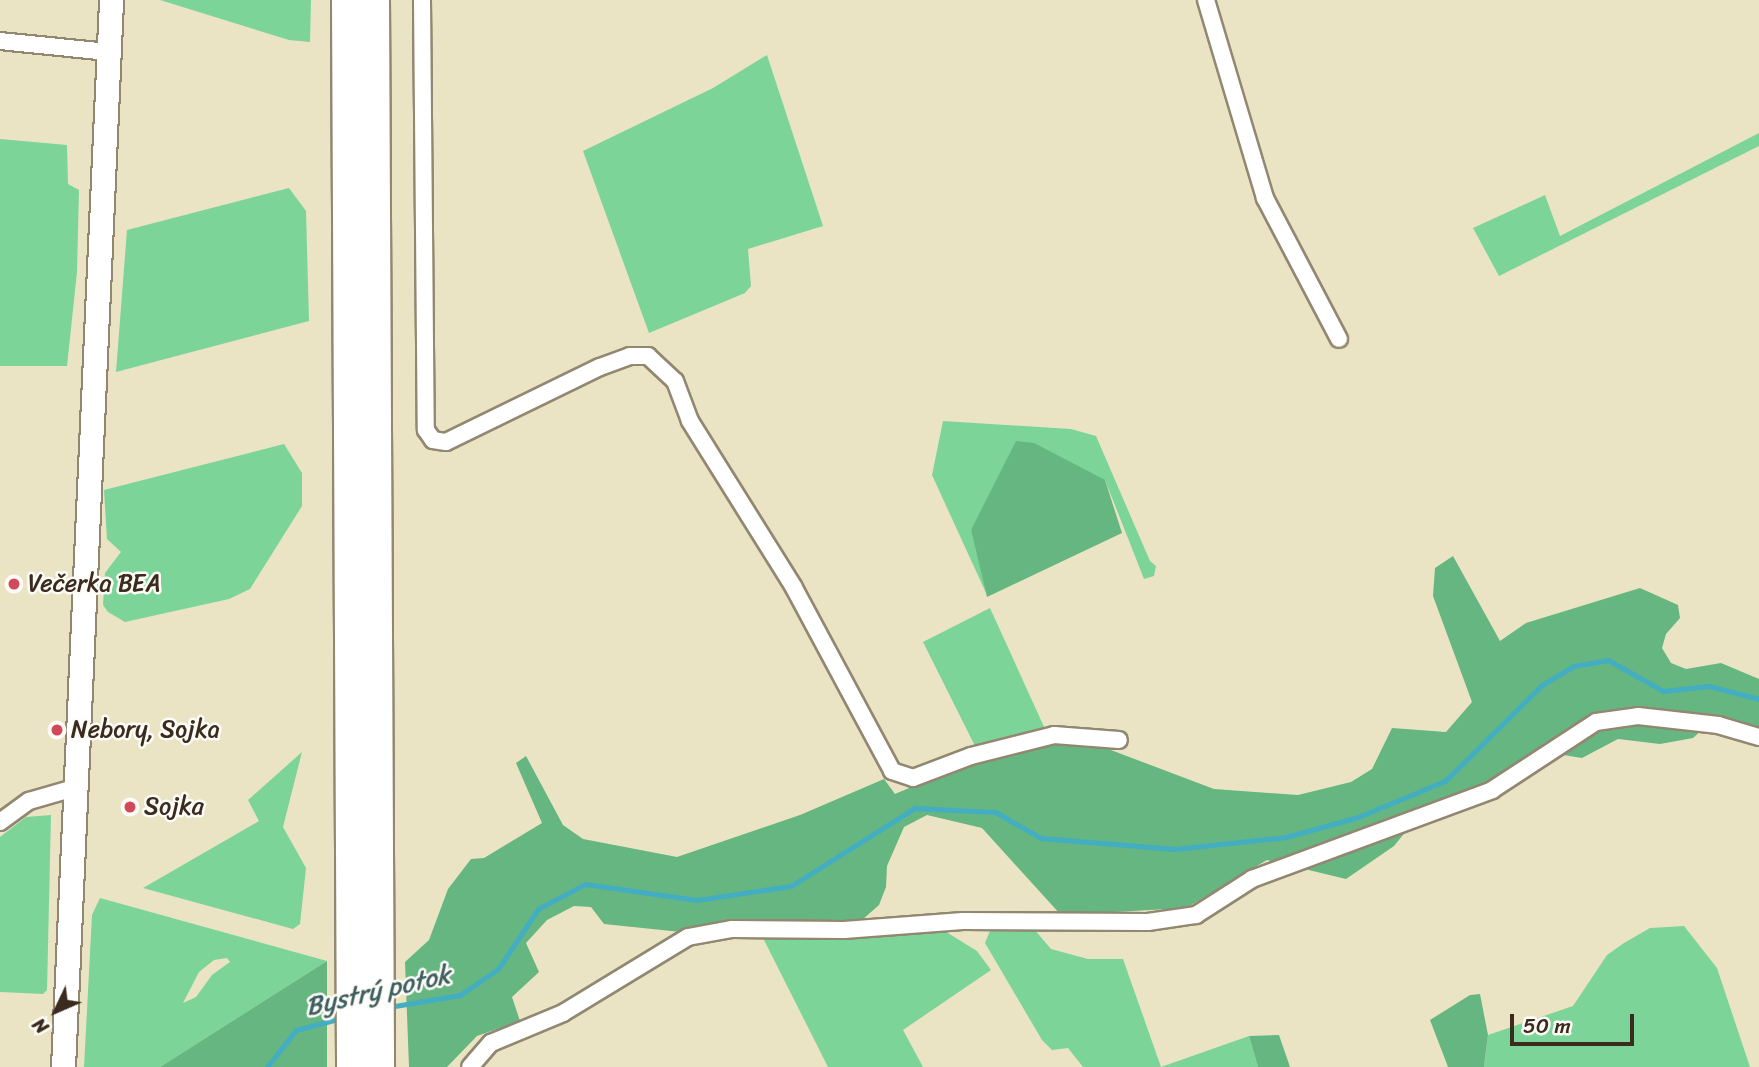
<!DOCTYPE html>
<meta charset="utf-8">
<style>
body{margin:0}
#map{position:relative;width:1759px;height:1067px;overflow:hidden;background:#eae4c4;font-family:Sriracha,sans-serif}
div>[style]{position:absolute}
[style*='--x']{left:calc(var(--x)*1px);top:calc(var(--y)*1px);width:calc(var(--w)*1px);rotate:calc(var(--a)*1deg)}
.green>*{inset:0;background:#7cd499}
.forest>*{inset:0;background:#65b681}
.stream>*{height:5px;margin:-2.5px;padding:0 2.5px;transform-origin:2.5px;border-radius:2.5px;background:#43adc2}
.roads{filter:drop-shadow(2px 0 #928771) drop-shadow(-2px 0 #928771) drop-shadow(0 2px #928771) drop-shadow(0 -2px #928771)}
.street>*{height:16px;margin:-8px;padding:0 8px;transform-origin:8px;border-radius:8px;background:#fff}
.secondary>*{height:23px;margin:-11.5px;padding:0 11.5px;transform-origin:11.5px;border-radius:11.5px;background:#fff}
.highway>*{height:30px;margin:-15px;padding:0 15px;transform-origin:15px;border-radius:15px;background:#fff}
.dots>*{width:19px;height:19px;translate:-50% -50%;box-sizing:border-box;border:4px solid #fdfcf7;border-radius:50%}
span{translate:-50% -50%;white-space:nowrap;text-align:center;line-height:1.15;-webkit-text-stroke:5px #fdfcf7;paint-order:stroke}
.poi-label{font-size:24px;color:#3b2a1e}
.left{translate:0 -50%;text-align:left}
.water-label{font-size:26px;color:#3e5e60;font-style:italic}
.north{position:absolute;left:21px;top:976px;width:70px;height:70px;-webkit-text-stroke:5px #fdfcf7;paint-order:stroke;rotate:226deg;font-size:19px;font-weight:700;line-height:28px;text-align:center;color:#3b2a1e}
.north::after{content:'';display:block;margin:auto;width:24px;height:32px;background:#3b2a1e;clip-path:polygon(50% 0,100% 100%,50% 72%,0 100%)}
.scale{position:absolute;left:1510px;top:1014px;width:124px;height:32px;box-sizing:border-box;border:4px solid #3b2a1e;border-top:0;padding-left:9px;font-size:21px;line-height:24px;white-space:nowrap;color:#3b2a1e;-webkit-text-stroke:5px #fdfcf7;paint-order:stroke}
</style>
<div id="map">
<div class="green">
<div style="clip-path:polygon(160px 0,311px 0,310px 42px,289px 40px)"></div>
<div style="clip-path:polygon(767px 55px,823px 226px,748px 249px,751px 286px,745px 293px,649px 333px,583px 151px,713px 88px)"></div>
<div style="clip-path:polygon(1759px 133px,1759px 146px,1499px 276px,1473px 228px,1545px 195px,1560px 236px)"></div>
<div style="clip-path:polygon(0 139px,67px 145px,68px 184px,79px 190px,77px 272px,67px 366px,0 366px)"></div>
<div style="clip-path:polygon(289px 188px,306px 211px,309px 321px,116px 372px,127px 230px)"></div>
<div style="clip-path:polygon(943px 421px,1071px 429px,1096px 436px,1150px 561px,1156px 566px,1154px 576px,1144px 579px,1105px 480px,971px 529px,987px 595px,932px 475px)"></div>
<div style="clip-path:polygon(284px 444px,302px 473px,302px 506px,250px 589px,229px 599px,125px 622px,108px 612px,103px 605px,105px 573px,121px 552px,107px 539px,104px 490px)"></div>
<div style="clip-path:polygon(990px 608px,1045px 729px,976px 748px,923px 642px)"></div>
<div style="clip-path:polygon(302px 752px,283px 827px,306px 868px,300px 924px,293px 929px,143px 888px,259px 821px,248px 800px)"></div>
<div style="clip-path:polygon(51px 815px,47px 990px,43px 994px,0 992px,0 837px,26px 817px)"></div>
<div style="clip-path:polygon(evenodd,100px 898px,327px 961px,160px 1067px,84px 1067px,92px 915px,100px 898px,227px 958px,230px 962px,212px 975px,196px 997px,183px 1003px,199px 972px,214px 960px,227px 958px)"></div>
<div style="clip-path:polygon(992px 926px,1034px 929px,1051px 949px,1088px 959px,1123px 959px,1161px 1067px,1249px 1036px,1258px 1067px,1083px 1067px,1068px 1048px,1052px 1050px,1042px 1040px,985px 943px)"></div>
<div style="clip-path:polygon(1684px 926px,1717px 968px,1750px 1067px,1484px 1067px,1488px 1035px,1573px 1006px,1607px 955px,1624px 943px,1650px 928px)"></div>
<div style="clip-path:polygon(943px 930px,977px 951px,991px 970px,903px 1030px,923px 1067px,828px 1067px,763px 938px)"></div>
</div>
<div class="forest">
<div style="clip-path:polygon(1016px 441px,1034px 443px,1105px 480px,1122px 533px,987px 597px,971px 530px)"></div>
<div style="clip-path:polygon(1453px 556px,1500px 641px,1526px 623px,1640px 588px,1678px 605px,1680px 618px,1666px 634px,1662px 648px,1671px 663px,1686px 669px,1721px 663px,1759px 679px,1759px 730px,1715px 718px,1693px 738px,1660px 744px,1618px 739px,1582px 758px,1539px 751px,1489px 786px,1423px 810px,1394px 846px,1346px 879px,1267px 860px,1186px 908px,1061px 915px,982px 828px,927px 815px,904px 827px,887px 866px,886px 887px,879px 905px,862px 920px,729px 924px,681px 932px,604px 924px,591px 907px,574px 906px,547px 920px,526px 943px,539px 972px,512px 997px,520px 1021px,477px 1036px,447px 1067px,409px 1067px,405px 962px,429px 940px,448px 889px,471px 859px,484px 858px,542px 823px,516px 763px,526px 756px,563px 825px,583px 839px,677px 857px,800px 815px,884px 779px,895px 794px,963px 765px,1053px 744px,1087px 741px,1214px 789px,1298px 795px,1351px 782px,1372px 769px,1392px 728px,1446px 732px,1472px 702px,1433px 596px,1435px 568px)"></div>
<div style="clip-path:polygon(327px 961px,327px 1067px,160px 1067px)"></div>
<div style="clip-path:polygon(1480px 994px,1488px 1035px,1484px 1067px,1448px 1067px,1430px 1020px,1470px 995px)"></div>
<div style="clip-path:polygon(1279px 1035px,1290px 1067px,1258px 1067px,1249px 1036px)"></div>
</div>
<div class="stream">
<div style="--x:389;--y:1007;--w:72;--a:-9.6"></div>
<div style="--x:460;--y:995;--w:46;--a:-34.4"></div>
<div style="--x:498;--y:969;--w:72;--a:-56.3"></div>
<div style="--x:538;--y:909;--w:53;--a:-28"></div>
<div style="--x:585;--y:884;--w:113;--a:8.1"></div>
<div style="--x:697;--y:900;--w:95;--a:-8.5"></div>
<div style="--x:791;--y:886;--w:146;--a:-32.2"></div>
<div style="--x:915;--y:808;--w:80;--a:2.9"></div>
<div style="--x:995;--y:812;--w:53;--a:29.5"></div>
<div style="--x:1041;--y:838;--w:134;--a:4.7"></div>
<div style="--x:1175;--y:849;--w:112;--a:-6.2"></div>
<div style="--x:1286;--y:837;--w:75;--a:-15.5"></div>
<div style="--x:1358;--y:817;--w:94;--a:-22.5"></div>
<div style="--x:1445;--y:781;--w:136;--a:-44.7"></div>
<div style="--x:1542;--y:685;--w:37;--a:-31"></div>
<div style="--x:1574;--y:666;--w:35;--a:-10"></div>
<div style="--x:1608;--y:660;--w:63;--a:29.4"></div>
<div style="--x:1663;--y:691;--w:46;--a:-6.2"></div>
<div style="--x:1709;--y:686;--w:52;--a:14.6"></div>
<div style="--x:267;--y:1067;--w:47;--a:-51.9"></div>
<div style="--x:296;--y:1030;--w:48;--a:-14.6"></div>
</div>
<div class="roads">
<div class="street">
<div style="--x:422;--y:0;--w:430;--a:89.5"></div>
<div style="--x:426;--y:430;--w:12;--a:55"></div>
<div style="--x:433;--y:440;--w:13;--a:9"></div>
<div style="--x:446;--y:442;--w:171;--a:-26"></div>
<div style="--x:600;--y:367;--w:32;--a:-20"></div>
<div style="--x:630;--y:356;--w:18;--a:0"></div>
<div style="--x:648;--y:356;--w:37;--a:43"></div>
<div style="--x:675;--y:381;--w:43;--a:69.4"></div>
<div style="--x:690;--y:421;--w:195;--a:58"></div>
<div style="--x:793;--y:586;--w:210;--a:61.8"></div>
<div style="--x:892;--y:771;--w:22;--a:18"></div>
<div style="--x:913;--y:778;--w:62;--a:-20.8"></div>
<div style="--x:971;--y:756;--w:86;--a:-14.2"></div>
<div style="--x:1054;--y:735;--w:65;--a:4.4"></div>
<div style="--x:1206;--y:0;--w:207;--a:73.4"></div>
<div style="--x:1265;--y:198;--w:159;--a:62.3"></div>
<div style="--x:0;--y:41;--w:109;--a:5.8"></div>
<div style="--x:0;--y:822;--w:36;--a:-36"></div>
<div style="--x:29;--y:801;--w:47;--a:-16.1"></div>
<div style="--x:470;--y:1067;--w:32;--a:-49"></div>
<div style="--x:491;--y:1043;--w:78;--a:-22.6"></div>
<div style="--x:563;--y:1013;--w:146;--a:-31.3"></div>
<div style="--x:688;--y:937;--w:45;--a:-10.3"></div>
<div style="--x:732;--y:929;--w:112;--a:0.5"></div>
<div style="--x:844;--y:930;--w:119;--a:-4.3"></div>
<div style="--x:963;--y:921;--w:185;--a:0.3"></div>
<div style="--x:1148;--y:922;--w:49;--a:-8.3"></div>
<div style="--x:1196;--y:915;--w:67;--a:-32.7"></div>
<div style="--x:1252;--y:879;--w:256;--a:-20.3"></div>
<div style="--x:1492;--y:790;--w:124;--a:-33.2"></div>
<div style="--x:1596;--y:722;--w:42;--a:-8.1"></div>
<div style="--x:1638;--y:716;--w:81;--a:6.4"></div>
<div style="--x:1718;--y:725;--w:43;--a:16.3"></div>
</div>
<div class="secondary">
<div style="--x:63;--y:1067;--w:1068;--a:-87.42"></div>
</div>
<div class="highway">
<div style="--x:347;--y:0;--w:1067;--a:89.73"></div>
<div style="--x:374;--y:0;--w:1067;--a:89.73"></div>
</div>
</div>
<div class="dots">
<div style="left:14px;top:584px;background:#d1495b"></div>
<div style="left:57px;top:730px;background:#d1495b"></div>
<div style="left:130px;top:807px;background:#d1495b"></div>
</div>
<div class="poi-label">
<span class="left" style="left:28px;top:584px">Večerka BEA</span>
<span class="left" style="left:71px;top:730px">Nebory, Sojka</span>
<span class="left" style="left:144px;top:807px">Sojka</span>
</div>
<div class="water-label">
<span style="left:378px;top:991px;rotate:-13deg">Bystrý potok</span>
</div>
<div class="north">N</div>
<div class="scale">50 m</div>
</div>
